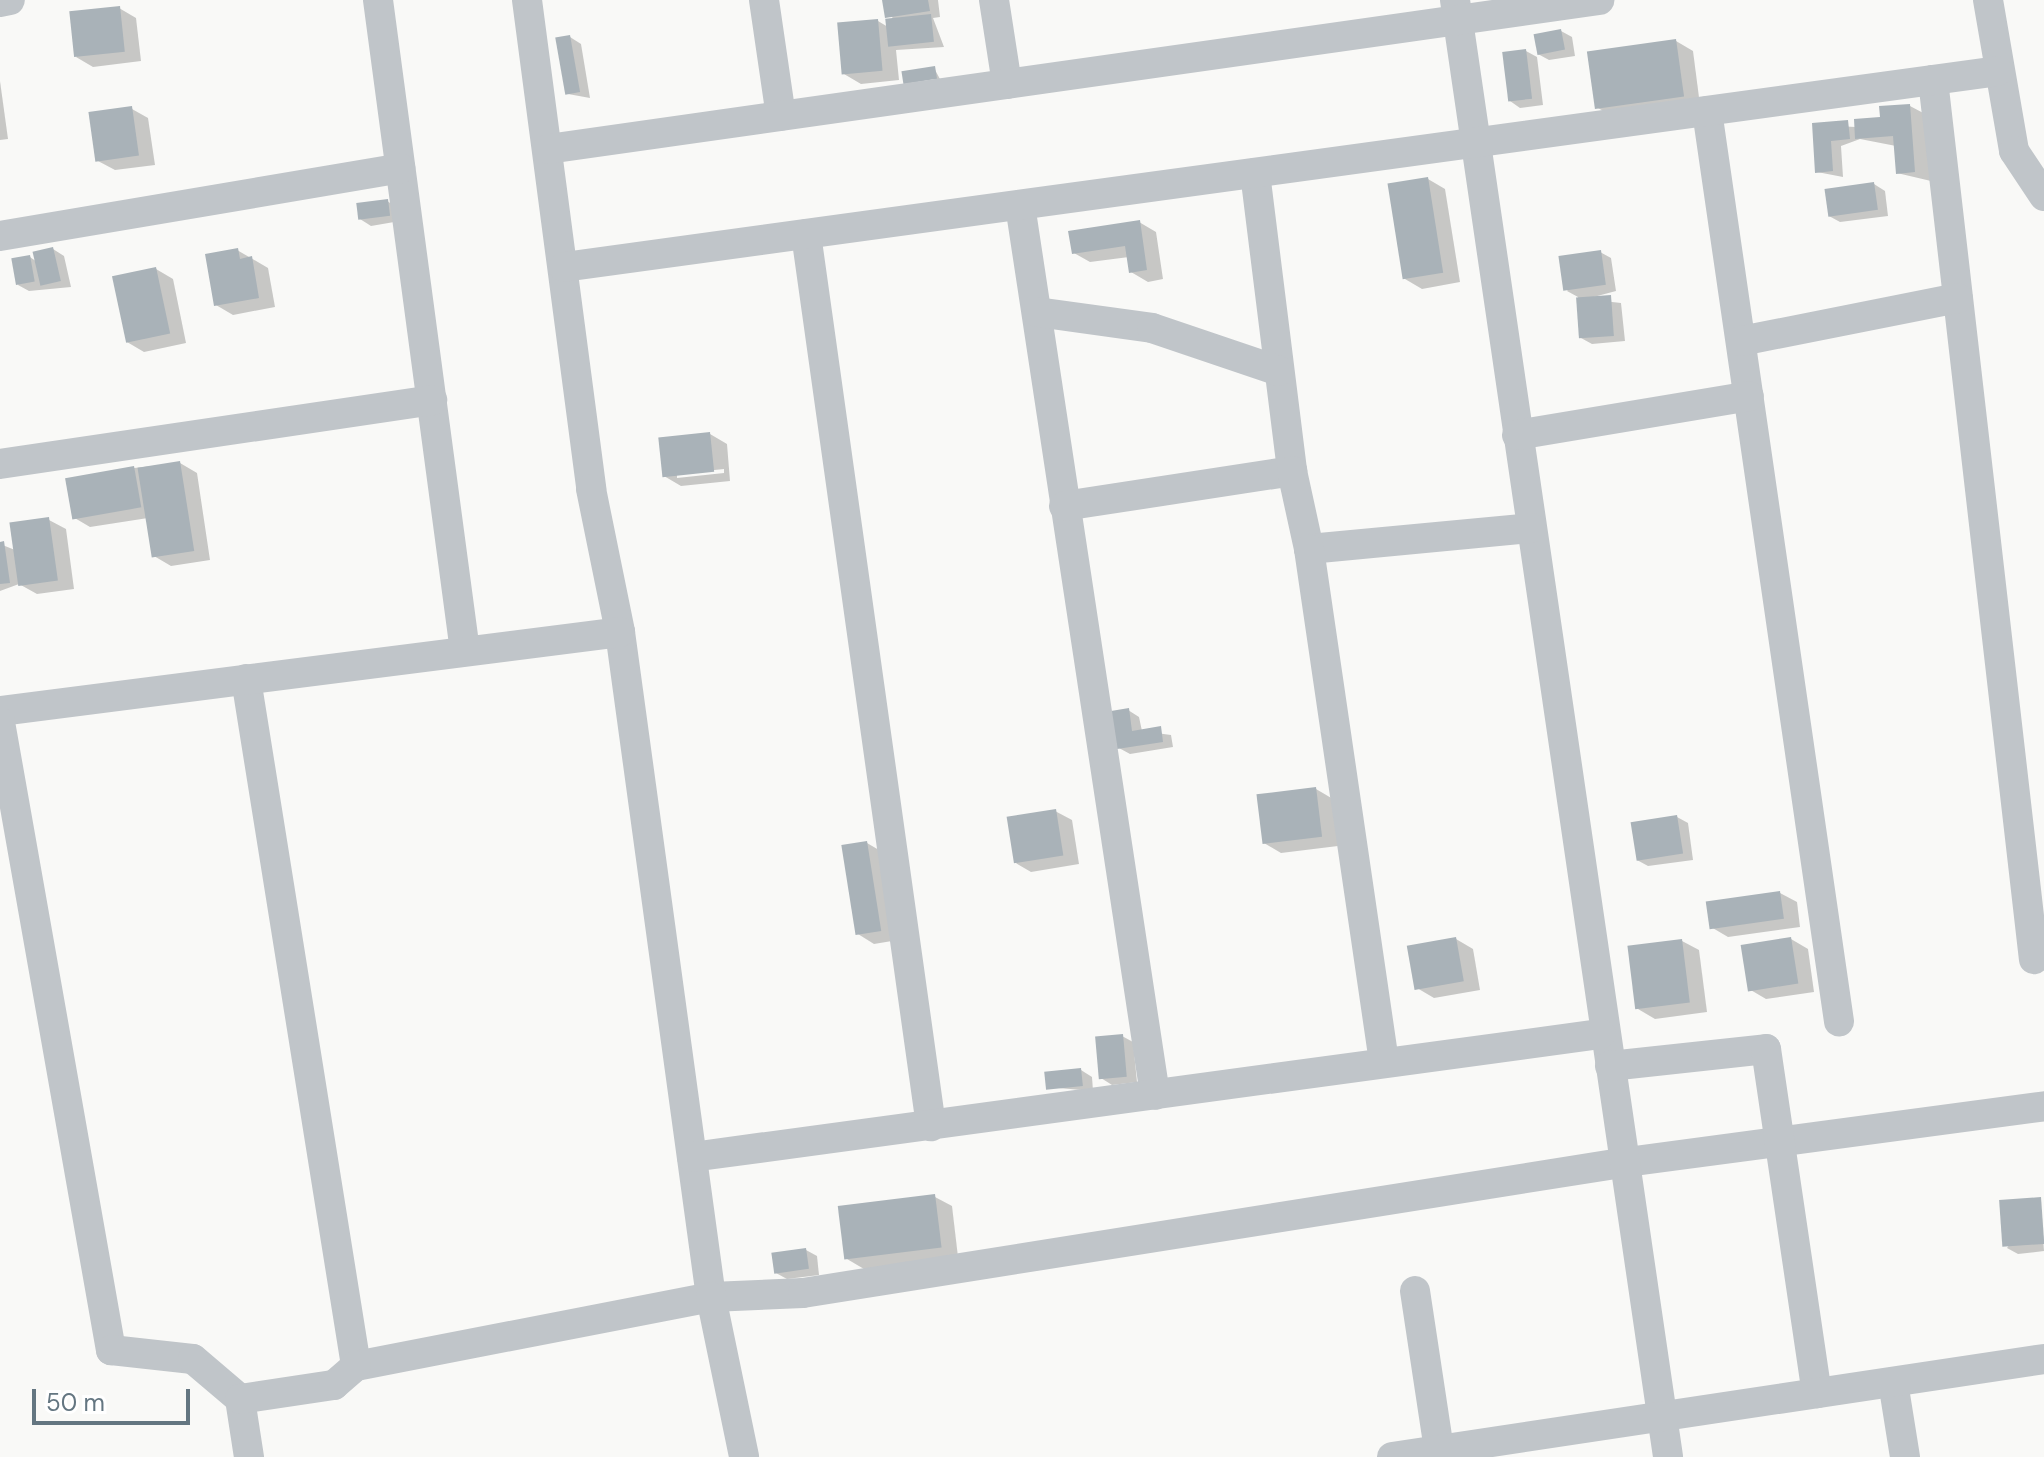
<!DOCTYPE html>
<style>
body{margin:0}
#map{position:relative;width:2044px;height:1457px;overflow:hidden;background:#f9f9f7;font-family:"DM Sans",sans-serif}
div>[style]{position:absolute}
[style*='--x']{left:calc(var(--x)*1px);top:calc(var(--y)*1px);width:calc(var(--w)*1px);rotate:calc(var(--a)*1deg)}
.shadow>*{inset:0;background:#0003}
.building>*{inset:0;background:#a9b2b8;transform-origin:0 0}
.minor>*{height:30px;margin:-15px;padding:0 15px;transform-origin:15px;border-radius:15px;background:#c0c5c9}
span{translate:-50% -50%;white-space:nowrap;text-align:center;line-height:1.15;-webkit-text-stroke:8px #fff;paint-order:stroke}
.scale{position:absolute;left:32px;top:1389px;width:158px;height:36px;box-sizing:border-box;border:4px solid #647681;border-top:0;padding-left:10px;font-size:24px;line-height:28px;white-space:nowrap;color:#647681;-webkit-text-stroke:6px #fff;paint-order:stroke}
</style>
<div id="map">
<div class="shadow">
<div style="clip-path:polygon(884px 0,938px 0,940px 17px,933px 18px,944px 47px,896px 50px,899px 80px,861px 84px,844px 74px,878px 21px,888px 27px,894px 21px)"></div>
<div style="clip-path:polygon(119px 8px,136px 18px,141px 61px,93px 67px,76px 57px)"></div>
<div style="clip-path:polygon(1561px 31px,1572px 37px,1575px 56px,1549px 60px,1538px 54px)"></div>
<div style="clip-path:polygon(570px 37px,581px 44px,590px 98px,568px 94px)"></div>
<div style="clip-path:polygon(1676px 41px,1693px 51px,1700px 105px,1613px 116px,1596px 107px)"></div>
<div style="clip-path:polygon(1526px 51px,1537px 57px,1543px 105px,1520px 108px,1510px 101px)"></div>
<div style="clip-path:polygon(934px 68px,941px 81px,904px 73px)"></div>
<div style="clip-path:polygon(0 81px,8px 139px,0 140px)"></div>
<div style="clip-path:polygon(1910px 106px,1927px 115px,1931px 181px,1897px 173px,1896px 146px,1860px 139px,1841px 146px,1843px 177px,1817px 172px,1814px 125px,1856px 127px)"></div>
<div style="clip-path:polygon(132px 109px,148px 118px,155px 165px,115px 170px,98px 161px)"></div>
<div style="clip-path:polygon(1428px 179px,1445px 189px,1460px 282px,1422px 289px,1405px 279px)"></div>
<div style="clip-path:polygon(1874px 184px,1885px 191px,1888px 216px,1840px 222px,1829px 216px)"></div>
<div style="clip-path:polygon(387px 201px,398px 208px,400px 221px,371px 226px,360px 219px)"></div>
<div style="clip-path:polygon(1139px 222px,1156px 232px,1163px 279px,1148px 282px,1131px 272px,1129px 257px,1090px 262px,1074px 253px)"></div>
<div style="clip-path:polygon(53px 249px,64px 256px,71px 287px,29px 291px,18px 285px,30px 257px,37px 262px)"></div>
<div style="clip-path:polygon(237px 250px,268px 268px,275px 307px,233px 315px,216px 305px)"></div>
<div style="clip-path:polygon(1600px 252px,1611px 258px,1616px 291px,1586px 299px,1621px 303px,1625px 341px,1592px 344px,1581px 338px,1578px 297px,1567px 291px)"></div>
<div style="clip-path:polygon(156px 269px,173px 279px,186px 343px,144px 352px,127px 342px)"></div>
<div style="clip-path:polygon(evenodd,710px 434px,727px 444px,730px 481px,681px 486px,664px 476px,710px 434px,724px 469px,724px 473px,677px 478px,677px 474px,724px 469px)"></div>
<div style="clip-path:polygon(180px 463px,197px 473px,210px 560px,171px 566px,154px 556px,148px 518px,90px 527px,73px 517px,134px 468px)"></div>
<div style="clip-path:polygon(49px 520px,66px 529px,74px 589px,37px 594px,19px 584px,0 591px,0 544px,15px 550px)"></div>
<div style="clip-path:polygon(1128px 710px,1139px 717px,1142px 731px,1171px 735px,1173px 747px,1130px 754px,1119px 748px)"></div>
<div style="clip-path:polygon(1316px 789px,1333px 799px,1338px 846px,1281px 853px,1264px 843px)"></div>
<div style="clip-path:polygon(1055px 811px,1072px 820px,1079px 864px,1031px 872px,1014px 862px)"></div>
<div style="clip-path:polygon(1677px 817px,1688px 823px,1693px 860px,1648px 866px,1637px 860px)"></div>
<div style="clip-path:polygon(867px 843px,884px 853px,898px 940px,874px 944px,858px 934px)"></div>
<div style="clip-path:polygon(1780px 893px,1797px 902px,1800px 927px,1728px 937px,1711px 927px)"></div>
<div style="clip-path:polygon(1456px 939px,1473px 949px,1480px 990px,1434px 998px,1417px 988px)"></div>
<div style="clip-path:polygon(1791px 939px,1808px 949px,1814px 992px,1766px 999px,1749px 989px)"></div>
<div style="clip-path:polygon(1682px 941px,1699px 950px,1707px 1012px,1655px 1019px,1638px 1009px)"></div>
<div style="clip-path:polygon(1122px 1036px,1133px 1042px,1137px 1082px,1112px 1085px,1101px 1078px)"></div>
<div style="clip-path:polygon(1081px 1070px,1092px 1077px,1093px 1091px,1047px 1087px)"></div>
<div style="clip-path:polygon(935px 1197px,952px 1206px,958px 1257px,864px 1269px,847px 1259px)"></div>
<div style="clip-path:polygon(2040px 1199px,2044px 1251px,2018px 1254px,2007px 1248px)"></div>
<div style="clip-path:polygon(806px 1250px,817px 1256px,819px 1275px,787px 1279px,776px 1273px)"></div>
</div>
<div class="building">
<div style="clip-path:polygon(882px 0,928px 0,930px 11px,885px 18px)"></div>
<div style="left:120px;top:6px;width:46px;height:51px;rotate:84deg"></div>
<div style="left:931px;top:14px;width:28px;height:46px;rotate:84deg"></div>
<div style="left:878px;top:19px;width:52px;height:41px;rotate:85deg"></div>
<div style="left:1561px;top:29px;width:21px;height:28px;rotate:79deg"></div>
<div style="left:570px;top:35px;width:58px;height:15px;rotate:80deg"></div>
<div style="left:1676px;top:39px;width:58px;height:90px;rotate:82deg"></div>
<div style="left:1526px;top:49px;width:50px;height:24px;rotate:83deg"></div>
<div style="left:935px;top:66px;width:13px;height:34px;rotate:81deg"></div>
<div style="clip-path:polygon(1910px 104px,1915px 172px,1896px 174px,1893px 136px,1855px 139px,1854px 119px,1880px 117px,1879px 106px)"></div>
<div style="left:132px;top:106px;width:50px;height:44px;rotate:82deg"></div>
<div style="clip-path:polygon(1848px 120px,1850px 139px,1831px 141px,1833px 171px,1815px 173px,1812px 123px)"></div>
<div style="left:1428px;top:177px;width:97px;height:41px;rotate:81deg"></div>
<div style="left:1874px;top:182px;width:28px;height:50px;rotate:82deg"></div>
<div style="left:388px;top:199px;width:17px;height:32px;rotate:83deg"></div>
<div style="clip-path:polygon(1140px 220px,1147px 270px,1129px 273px,1125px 246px,1072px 254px,1068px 231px)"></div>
<div style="left:53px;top:247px;width:35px;height:21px;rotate:77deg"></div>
<div style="clip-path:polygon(238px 248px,240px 259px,252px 256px,259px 298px,214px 306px,205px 254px)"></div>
<div style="left:1601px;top:250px;width:35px;height:43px;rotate:82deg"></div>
<div style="left:30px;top:255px;width:27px;height:19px;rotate:80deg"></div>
<div style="left:156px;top:267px;width:68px;height:45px;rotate:78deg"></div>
<div style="left:1611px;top:295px;width:41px;height:35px;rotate:86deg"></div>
<div style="left:710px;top:432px;width:40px;height:52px;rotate:84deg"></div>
<div style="left:180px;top:461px;width:91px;height:43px;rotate:81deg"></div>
<div style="left:134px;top:466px;width:42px;height:70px;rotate:80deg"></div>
<div style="left:49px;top:517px;width:64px;height:40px;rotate:82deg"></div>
<div style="clip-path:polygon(4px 541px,10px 583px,0 584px,0 542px)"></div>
<div style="clip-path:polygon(1129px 708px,1132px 731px,1161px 726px,1163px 742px,1117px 749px,1111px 711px)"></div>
<div style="left:1316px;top:787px;width:50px;height:60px;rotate:83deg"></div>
<div style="left:1056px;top:809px;width:47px;height:50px;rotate:81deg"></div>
<div style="left:1677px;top:815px;width:39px;height:47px;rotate:81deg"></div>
<div style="left:867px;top:841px;width:91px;height:26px;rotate:81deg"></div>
<div style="left:1780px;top:891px;width:28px;height:75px;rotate:82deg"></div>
<div style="left:1456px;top:937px;width:45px;height:50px;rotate:80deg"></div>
<div style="left:1791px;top:937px;width:47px;height:51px;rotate:81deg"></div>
<div style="left:1682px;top:939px;width:64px;height:55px;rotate:83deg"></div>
<div style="left:1123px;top:1034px;width:43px;height:28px;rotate:85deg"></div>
<div style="left:1081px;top:1068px;width:18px;height:37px;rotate:84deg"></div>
<div style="left:935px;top:1194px;width:54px;height:98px;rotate:83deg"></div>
<div style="left:2041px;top:1197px;width:47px;height:42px;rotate:86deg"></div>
<div style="left:806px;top:1248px;width:21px;height:35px;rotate:82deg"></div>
</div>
<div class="minor">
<div style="--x:378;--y:0;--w:657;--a:82.39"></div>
<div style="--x:527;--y:0;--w:493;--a:82.5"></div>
<div style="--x:591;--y:489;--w:146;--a:78.5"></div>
<div style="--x:620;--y:632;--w:671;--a:82.21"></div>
<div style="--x:711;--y:1297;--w:92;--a:-2.5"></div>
<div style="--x:803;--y:1293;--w:834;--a:-9.03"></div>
<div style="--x:1627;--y:1162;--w:421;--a:-7.6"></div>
<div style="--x:764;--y:0;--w:117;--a:81.7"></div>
<div style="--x:994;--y:0;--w:85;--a:81.2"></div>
<div style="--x:1455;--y:0;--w:1472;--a:81.68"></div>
<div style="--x:1988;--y:0;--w:153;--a:80.2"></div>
<div style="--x:2014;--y:151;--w:54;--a:56.3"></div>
<div style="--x:0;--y:2;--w:10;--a:-11"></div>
<div style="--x:1933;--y:80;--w:885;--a:83.45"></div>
<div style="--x:1707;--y:111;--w:920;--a:81.75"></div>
<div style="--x:548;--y:149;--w:1062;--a:-8.07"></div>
<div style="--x:1255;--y:173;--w:300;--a:82.9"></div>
<div style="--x:1020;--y:205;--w:900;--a:81.37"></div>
<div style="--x:806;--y:234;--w:901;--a:82.02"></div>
<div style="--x:0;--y:236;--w:406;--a:-9.6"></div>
<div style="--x:564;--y:267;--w:1447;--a:-7.78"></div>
<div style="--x:1037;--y:312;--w:116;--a:7.9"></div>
<div style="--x:1152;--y:328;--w:134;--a:18.7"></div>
<div style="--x:1741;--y:341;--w:221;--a:-11.2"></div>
<div style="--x:1517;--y:435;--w:235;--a:-9.5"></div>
<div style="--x:0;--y:464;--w:437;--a:-8.4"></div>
<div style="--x:1064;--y:506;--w:231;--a:-8.7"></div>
<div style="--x:1292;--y:471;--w:80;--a:77.7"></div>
<div style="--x:1309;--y:549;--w:223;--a:-5.4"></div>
<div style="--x:1309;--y:549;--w:518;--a:81.68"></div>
<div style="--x:246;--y:679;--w:696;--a:80.9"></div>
<div style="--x:356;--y:1366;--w:362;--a:-11"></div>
<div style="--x:711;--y:1297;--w:163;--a:78.3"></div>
<div style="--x:0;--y:711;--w:625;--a:-7.26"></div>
<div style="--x:0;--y:722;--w:638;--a:79.98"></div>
<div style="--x:111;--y:1350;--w:82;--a:6.3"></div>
<div style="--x:193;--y:1359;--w:62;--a:40.4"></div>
<div style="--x:240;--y:1399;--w:59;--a:81.2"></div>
<div style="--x:1610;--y:1066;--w:157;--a:-6.2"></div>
<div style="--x:1766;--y:1049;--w:348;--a:81.6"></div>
<div style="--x:692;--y:1157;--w:917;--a:-7.71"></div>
<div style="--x:1415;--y:1291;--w:168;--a:81.4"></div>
<div style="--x:1893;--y:1382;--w:76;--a:80.9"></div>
<div style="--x:240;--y:1399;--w:95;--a:-8.5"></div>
<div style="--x:334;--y:1385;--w:29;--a:-41"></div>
<div style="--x:1392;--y:1457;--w:659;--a:-8.55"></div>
</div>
<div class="scale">50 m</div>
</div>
